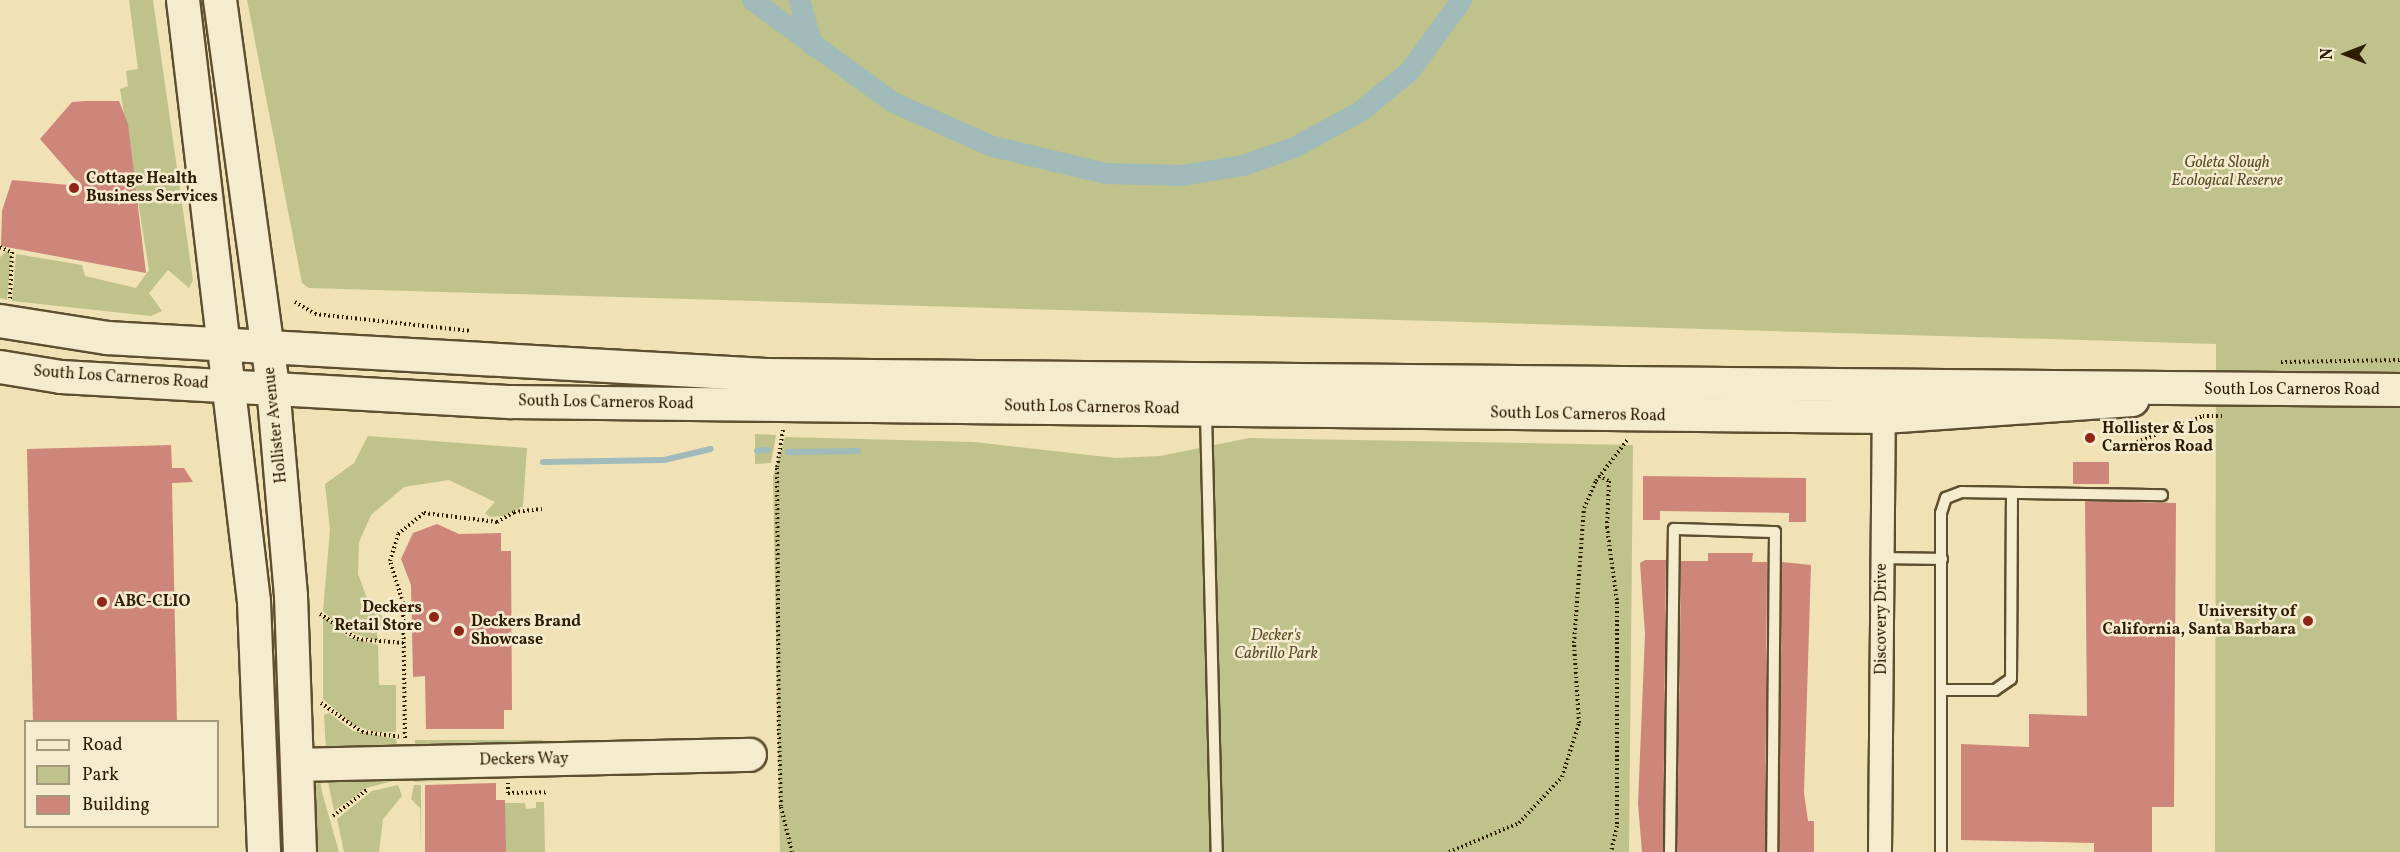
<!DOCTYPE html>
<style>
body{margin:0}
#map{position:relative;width:2400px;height:852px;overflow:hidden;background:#f0e2b5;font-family:Vollkorn,serif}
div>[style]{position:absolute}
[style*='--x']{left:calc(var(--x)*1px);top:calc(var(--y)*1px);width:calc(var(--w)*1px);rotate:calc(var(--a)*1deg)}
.green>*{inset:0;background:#bfc28a;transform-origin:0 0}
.stream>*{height:6px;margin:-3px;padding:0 3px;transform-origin:3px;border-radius:3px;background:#a0bbb9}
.canal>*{height:21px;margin:-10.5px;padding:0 10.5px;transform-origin:10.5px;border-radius:10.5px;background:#a0bbb9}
.building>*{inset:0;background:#ce857a;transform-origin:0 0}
.path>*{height:4px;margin-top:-2px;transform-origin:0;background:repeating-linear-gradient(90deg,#2e1c03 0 1.5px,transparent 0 4.5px)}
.roads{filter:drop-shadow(2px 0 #5e4e30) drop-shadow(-2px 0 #5e4e30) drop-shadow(0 2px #5e4e30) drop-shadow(0 -2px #5e4e30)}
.lane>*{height:10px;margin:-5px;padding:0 5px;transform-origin:5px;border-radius:5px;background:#f5eccf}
.street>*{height:22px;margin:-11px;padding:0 11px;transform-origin:11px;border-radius:11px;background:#f5eccf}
.secondary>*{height:32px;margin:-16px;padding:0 16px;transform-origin:16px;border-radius:16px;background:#f5eccf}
.dots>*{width:16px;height:16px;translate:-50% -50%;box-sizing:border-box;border:3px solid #f5eccf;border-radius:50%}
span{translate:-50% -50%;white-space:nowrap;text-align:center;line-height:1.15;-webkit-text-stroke:5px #f5eccf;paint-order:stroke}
.park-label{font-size:16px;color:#5a4e2c;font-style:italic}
.poi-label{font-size:16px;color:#2e1c03;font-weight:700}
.left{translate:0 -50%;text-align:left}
.right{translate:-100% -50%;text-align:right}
.street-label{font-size:16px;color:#2e1c03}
.legend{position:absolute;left:24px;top:720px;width:195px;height:108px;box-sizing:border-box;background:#f5eccf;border:2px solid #a5997d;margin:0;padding:8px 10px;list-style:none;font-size:18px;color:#2e1c03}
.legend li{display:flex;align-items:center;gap:12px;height:30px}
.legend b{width:30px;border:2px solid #a5997d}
.north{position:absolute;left:2316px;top:24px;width:60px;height:60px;-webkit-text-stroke:4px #f5eccf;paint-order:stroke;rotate:270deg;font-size:16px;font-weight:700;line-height:24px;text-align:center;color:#2e1c03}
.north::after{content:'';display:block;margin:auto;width:21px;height:27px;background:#2e1c03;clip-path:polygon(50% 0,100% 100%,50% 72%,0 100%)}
</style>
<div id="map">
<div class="green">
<div style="clip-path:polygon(129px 0,153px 0,193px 280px,189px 288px,168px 270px,149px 293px,162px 311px,151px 316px,12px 301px,16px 254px,82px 265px,85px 276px,136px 288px,149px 270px,120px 89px,128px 86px,126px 71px,138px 69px)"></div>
<div style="clip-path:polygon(247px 0,2400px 0,2400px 852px,2215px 852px,2216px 344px,309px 288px,302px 283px)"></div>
<div style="clip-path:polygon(7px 251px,11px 256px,7px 300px,0 298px,0 257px)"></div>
<div style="clip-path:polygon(755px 434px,776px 435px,771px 463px,755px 464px)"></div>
<div style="clip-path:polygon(368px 436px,527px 448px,523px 506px,505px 516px,490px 517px,485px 513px,495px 502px,449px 480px,404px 487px,371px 515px,359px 542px,358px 574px,368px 601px,389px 624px,377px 633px,378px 641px,343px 630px,323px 611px,330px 530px,325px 484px,354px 463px)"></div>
<div style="clip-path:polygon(785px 437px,974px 442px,1116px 458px,1160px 456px,1249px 438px,1633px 445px,1629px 852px,780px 852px,773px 477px)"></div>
<div style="clip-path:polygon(323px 616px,348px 637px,378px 645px,379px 685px,396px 685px,396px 732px,375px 732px,353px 725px,323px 699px)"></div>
<div style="clip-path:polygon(329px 713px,353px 731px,396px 739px,398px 750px,326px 751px,324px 715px)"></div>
<div style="left:543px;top:740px;width:7px;height:128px;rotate:90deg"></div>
<div style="clip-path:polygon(511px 773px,511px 778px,414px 782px,413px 774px)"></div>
<div style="clip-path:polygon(327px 777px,397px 778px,397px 780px,366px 788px,334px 811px)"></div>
<div style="clip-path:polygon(320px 780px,322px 792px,339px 852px,312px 852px,311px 792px)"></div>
<div style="clip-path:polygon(398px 785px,402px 796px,383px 819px,379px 852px,344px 852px,337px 819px,372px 791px)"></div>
<div style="clip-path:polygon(414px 785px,421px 785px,421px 844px,420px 808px,411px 799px)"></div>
<div style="clip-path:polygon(536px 802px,544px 802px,545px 852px,505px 852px,505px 803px,525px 803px,526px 809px,536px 808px)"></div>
</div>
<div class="stream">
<div style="--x:757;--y:451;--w:11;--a:-5"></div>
<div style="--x:788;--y:452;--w:70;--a:-0.8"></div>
<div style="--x:543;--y:462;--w:121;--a:-0.9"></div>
<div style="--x:664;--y:460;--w:48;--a:-13.2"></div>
</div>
<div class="canal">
<div style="--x:752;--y:0;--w:174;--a:35.9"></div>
<div style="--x:893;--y:102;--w:108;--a:24"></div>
<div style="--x:992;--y:146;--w:116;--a:13.4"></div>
<div style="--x:1105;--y:173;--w:76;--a:1.5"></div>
<div style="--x:1181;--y:175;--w:63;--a:-9.2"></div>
<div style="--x:1243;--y:165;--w:54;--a:-19.4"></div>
<div style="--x:1294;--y:147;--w:75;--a:-28.6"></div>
<div style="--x:1360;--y:111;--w:63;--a:-39.2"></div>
<div style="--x:1409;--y:71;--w:88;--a:-53.8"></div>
<div style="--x:799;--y:0;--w:47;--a:73.9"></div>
</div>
<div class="building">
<div style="clip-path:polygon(85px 101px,119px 101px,128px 124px,146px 273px,1px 246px,2px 211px,12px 180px,81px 186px,40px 139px,72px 102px)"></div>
<div style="clip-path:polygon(171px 445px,172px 468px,184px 468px,193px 482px,172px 483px,177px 722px,33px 722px,27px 449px)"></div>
<div style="left:2073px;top:462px;width:36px;height:22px"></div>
<div style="clip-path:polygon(1643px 476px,1806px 478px,1806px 522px,1789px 522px,1789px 513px,1660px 511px,1660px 520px,1643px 520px)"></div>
<div style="clip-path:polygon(2085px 501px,2176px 503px,2174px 807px,2152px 807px,2152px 852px,2094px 852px,2094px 843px,1961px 840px,1961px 744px,2029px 747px,2029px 714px,2087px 716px)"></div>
<div style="clip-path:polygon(437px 524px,459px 534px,501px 533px,501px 551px,511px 551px,512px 710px,504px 710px,504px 729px,426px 729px,425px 676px,413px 677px,411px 585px,401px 559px,413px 533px)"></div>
<div style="clip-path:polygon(1708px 553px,1753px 553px,1752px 562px,1767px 562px,1765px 852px,1677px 852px,1681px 561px,1708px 561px)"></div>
<div style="clip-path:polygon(1645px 560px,1666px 560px,1663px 852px,1642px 852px,1638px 804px,1645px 634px,1640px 563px)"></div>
<div style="clip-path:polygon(1782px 562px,1811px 565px,1804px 793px,1808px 821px,1814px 821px,1814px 852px,1779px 852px)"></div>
<div style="clip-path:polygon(496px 783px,496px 800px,505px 800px,506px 852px,425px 852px,425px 785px)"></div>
</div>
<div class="path">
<div style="--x:0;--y:247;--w:13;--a:23"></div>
<div style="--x:12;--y:252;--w:48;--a:92.4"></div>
<div style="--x:295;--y:302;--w:23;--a:31"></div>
<div style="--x:315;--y:314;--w:157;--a:6.2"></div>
<div style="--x:2281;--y:362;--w:119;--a:-1"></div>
<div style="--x:783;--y:430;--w:38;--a:99"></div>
<div style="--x:777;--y:468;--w:265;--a:89.6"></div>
<div style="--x:779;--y:733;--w:74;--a:88.5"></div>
<div style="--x:781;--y:807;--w:46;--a:76.3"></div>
<div style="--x:2137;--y:442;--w:71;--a:-21.5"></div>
<div style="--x:2203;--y:416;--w:22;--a:0"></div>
<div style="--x:1599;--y:476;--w:11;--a:27"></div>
<div style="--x:1609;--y:481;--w:46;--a:92.5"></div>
<div style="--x:1607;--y:527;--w:76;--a:82.4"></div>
<div style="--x:1617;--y:602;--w:224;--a:90"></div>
<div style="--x:1617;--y:826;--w:27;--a:103"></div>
<div style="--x:320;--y:614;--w:45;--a:34"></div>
<div style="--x:357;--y:639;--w:47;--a:4.9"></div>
<div style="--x:321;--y:703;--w:50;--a:35.3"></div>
<div style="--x:362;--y:732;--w:39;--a:7"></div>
<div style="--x:405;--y:738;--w:135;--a:-90.8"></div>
<div style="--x:403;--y:603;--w:44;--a:-107.2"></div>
<div style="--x:390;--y:561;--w:28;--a:-73"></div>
<div style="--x:398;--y:534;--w:33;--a:-39"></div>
<div style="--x:424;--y:513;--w:74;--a:7"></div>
<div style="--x:497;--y:522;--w:20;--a:-30"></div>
<div style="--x:514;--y:512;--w:28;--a:-6"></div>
<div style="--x:508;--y:783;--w:10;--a:90"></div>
<div style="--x:508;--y:793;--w:39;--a:-1"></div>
<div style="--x:333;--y:816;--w:44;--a:-37.6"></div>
<div style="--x:1449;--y:852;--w:76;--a:-22.5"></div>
<div style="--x:1519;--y:823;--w:63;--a:-46.9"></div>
<div style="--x:1562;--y:777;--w:57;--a:-72.5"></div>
<div style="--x:1579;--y:723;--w:80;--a:-93.6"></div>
<div style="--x:1574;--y:643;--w:135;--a:-85.8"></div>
<div style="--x:1584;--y:508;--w:30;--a:-66"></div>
<div style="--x:1596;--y:481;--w:53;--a:-52.7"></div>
</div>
<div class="roads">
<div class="lane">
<div style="--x:1206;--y:414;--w:438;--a:88.6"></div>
<div style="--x:1883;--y:558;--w:59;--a:1"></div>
<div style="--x:1941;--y:690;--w:54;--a:0"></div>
<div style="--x:1995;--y:690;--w:19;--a:-35"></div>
<div style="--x:2011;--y:679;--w:186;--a:-89.7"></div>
<div style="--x:1670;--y:852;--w:323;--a:-89.3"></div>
<div style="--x:1674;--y:529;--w:101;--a:1.7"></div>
<div style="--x:1775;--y:532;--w:320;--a:90.5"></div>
<div style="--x:1941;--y:852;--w:339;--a:-90"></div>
<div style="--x:1941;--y:513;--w:16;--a:-72"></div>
<div style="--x:1946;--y:498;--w:17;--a:-21"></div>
<div style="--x:1962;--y:492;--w:200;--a:0.9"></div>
</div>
<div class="street">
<div style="--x:1880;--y:852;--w:450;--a:-89.5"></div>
</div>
<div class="secondary">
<div style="--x:183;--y:0;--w:606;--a:83.27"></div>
<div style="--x:254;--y:602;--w:250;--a:87.7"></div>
<div style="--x:220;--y:0;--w:390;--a:82.2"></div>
<div style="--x:273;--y:386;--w:211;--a:85.1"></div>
<div style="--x:291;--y:596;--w:256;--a:88"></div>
<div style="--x:0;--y:321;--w:108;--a:9"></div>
<div style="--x:107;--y:338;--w:660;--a:3.21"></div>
<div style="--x:766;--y:375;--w:1634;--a:0.53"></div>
<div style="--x:0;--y:367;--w:62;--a:9.3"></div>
<div style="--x:61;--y:377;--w:451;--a:3.2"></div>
<div style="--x:511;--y:402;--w:1373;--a:0.63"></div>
<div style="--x:1884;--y:417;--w:249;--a:-3.9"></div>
<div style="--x:298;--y:765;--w:452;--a:-1.3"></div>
</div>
</div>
<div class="dots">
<div style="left:74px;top:188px;background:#8f2418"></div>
<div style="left:2090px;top:438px;background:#8f2418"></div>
<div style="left:102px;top:602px;background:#8f2418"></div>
<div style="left:434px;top:617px;background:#8f2418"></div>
<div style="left:2308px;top:621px;background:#8f2418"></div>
<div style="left:459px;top:631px;background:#8f2418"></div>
</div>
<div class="park-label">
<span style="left:2227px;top:172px">Goleta Slough<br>Ecological Reserve</span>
<span style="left:1276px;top:645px">Decker's<br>Cabrillo Park</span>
</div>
<div class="poi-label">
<span class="left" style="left:86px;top:188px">Cottage Health<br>Business Services</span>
<span class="left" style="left:2102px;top:438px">Hollister &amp; Los<br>Carneros Road</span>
<span class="left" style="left:114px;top:602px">ABC-CLIO</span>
<span class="right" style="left:422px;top:617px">Deckers<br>Retail Store</span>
<span class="right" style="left:2296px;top:621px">University of<br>California, Santa Barbara</span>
<span class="left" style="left:471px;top:631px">Deckers Brand<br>Showcase</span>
</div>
<div class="street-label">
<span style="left:121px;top:378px;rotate:4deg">South Los Carneros Road</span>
<span style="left:2292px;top:390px">South Los Carneros Road</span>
<span style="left:606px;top:403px;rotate:1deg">South Los Carneros Road</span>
<span style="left:1092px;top:408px;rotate:1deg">South Los Carneros Road</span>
<span style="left:1578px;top:415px;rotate:1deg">South Los Carneros Road</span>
<span style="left:276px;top:425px;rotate:-96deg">Hollister Avenue</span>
<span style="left:1882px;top:619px;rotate:-90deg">Discovery Drive</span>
<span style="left:524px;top:760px;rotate:-1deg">Deckers Way</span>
</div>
<ul class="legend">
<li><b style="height:8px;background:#f5eccf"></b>Road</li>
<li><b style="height:16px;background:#bfc28a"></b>Park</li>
<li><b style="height:16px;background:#ce857a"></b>Building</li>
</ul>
<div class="north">N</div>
</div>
